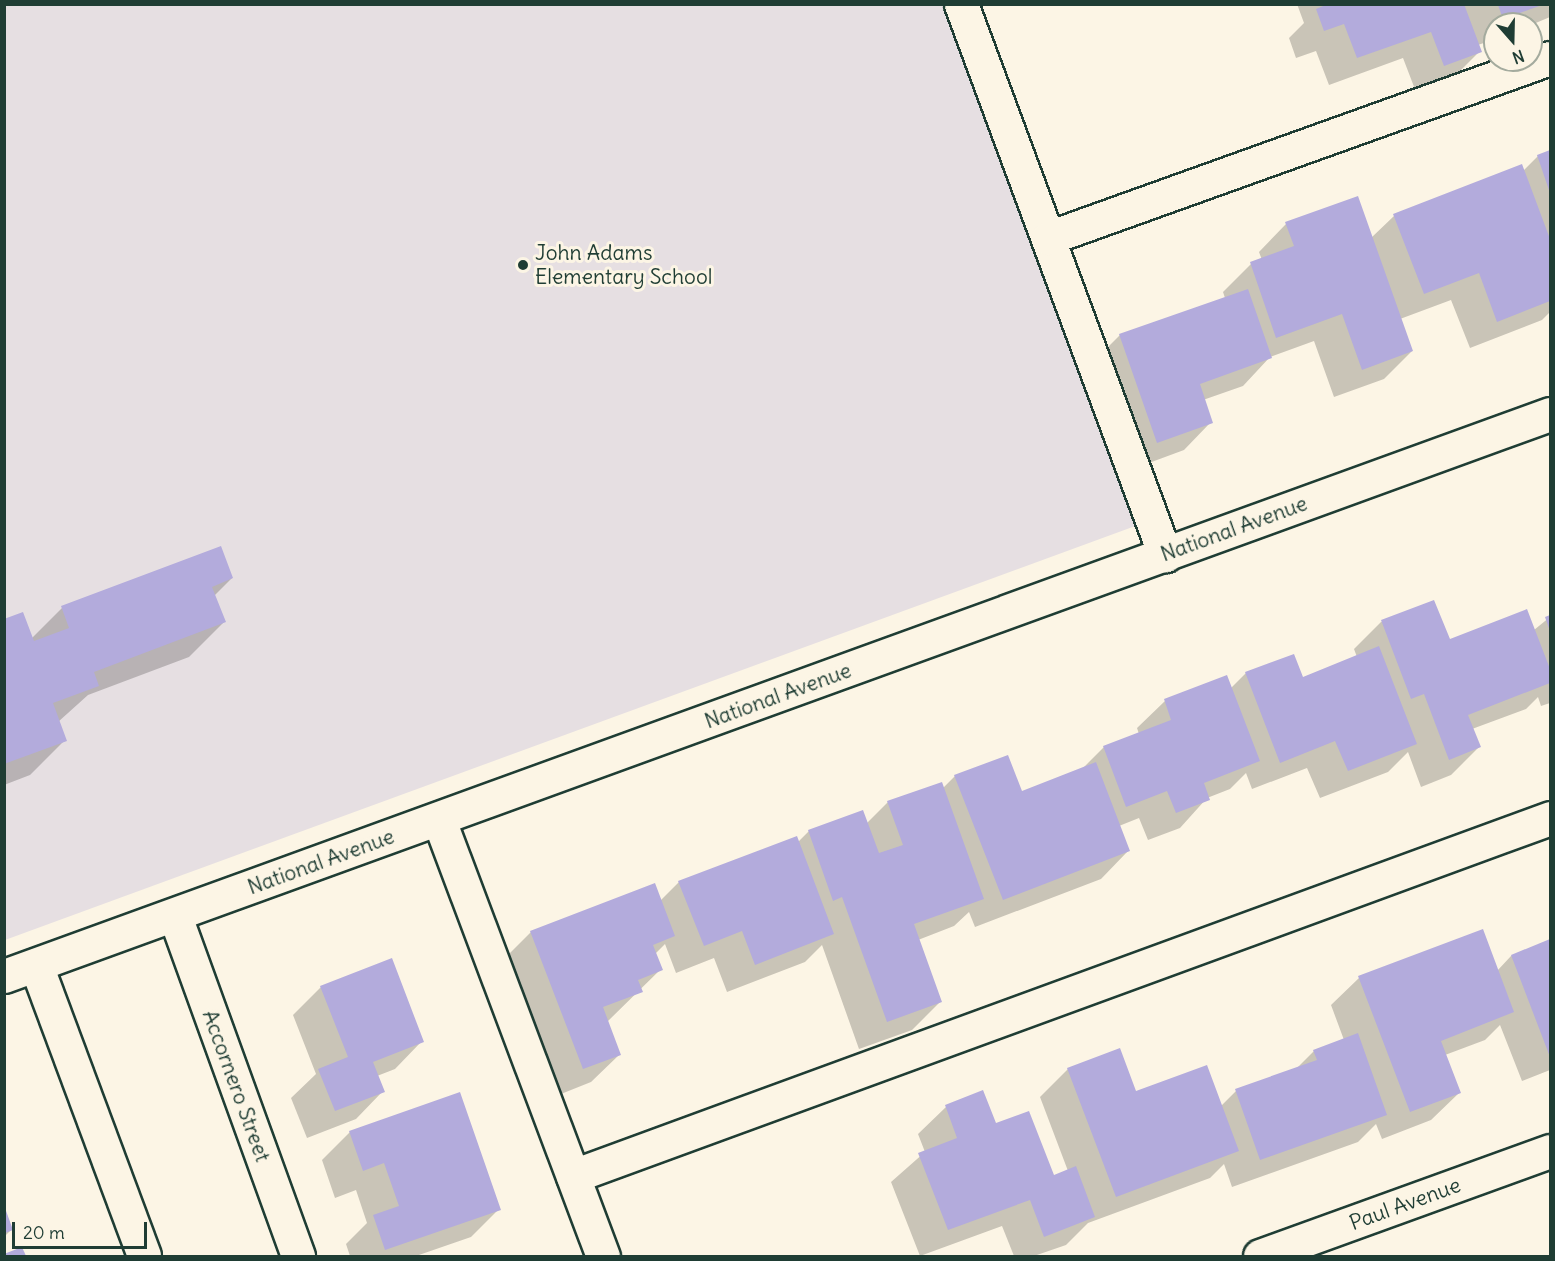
<!DOCTYPE html>
<style>
body{margin:0}
#map{position:relative;width:1555px;height:1261px;overflow:hidden;background:#fcf5e5;font-family:Delius,sans-serif}
div>[style]{position:absolute}
[style*='--x']{left:calc(var(--x)*1px);top:calc(var(--y)*1px);width:calc(var(--w)*1px);rotate:calc(var(--a)*1deg)}
.built>*{inset:0;background:#e6dfe2}
.shadow>*{inset:0;background:#0003}
.building>*{inset:0;background:#b3abdc}
.roads{filter:drop-shadow(2px 0 #1f3d34) drop-shadow(-2px 0 #1f3d34) drop-shadow(0 2px #1f3d34) drop-shadow(0 -2px #1f3d34)}
.minor>*{height:33px;margin:-16.5px;padding:0 16.5px;transform-origin:16.5px;border-radius:16.5px;background:#fcf5e5}
.dots>*{width:16px;height:16px;translate:-50% -50%;box-sizing:border-box;border:3px solid #fcf5e5;border-radius:50%}
span{translate:-50% -50%;white-space:nowrap;text-align:center;line-height:1.15;-webkit-text-stroke:6px #fcf5e5;paint-order:stroke}
.poi-label{font-size:21px;color:#1f3d34}
.left{translate:0 -50%;text-align:left}
.street-label{font-size:21px;color:#1f3d34}
.frame{position:absolute;inset:0;border:6px solid #1f3d34;pointer-events:none}
.north{position:absolute;left:1483px;top:12px;width:60px;height:60px;box-sizing:border-box;background:#fcf5e5;border:2px solid #a4ab9e;border-radius:50%;rotate:160deg;font-size:16px;font-weight:700;line-height:24px;text-align:center;color:#1f3d34}
.north::after{content:'';display:block;margin:auto;width:21px;height:27px;background:#1f3d34;clip-path:polygon(50% 0,100% 100%,50% 72%,0 100%)}
.scale{position:absolute;left:12px;top:1222px;width:135px;height:27px;box-sizing:border-box;border:3px solid #1f3d34;border-top:0;padding-left:8px;font-size:18px;line-height:21px;white-space:nowrap;color:#1f3d34;-webkit-text-stroke:4px #fcf5e5;paint-order:stroke}
</style>
<div id="map">
<div class="built">
<div style="clip-path:polygon(5px 5px,945px 5px,1138px 525px,5px 940px)"></div>
</div>
<div class="shadow">
<div style="clip-path:polygon(1297px 4px,1550px 4px,1550px 17px,1531px 25px,1495px 24px,1495px 39px,1478px 45px,1480px 51px,1452px 79px,1416px 92px,1403px 58px,1329px 85px,1316px 51px,1296px 58px,1289px 38px,1304px 23px)"></div>
<div style="clip-path:polygon(1550px 152px,1550px 312px,1542px 320px,1470px 348px,1451px 300px,1400px 319px,1412px 351px,1384px 379px,1334px 397px,1314px 341px,1270px 357px,1243px 386px,1203px 400px,1211px 422px,1184px 450px,1130px 470px,1092px 363px,1120px 335px,1225px 298px,1223px 292px,1251px 264px,1262px 260px,1259px 252px,1286px 224px,1371px 238px,1394px 216px,1521px 166px,1523px 171px,1538px 156px)"></div>
<div style="clip-path:polygon(220px 548px,232px 578px,214px 596px,224px 622px,189px 657px,88px 695px,58px 722px,65px 740px,30px 775px,4px 785px,4px 621px,32px 638px,62px 608px)"></div>
<div style="clip-path:polygon(1434px 602px,1449px 641px,1534px 630px,1550px 617px,1550px 703px,1541px 706px,1538px 697px,1526px 709px,1472px 729px,1479px 747px,1451px 775px,1421px 787px,1408px 752px,1388px 772px,1320px 798px,1307px 768px,1252px 789px,1246px 773px,1230px 789px,1207px 798px,1180px 828px,1148px 840px,1139px 818px,1119px 826px,1128px 851px,1101px 879px,975px 927px,969px 912px,954px 926px,918px 940px,940px 1002px,912px 1030px,859px 1049px,822px 945px,805px 962px,727px 992px,714px 958px,676px 973px,665px 944px,655px 954px,661px 969px,607px 1022px,619px 1055px,591px 1082px,556px 1096px,503px 960px,531px 932px,660px 901px,679px 882px,798px 842px,809px 831px,866px 824px,888px 802px,943px 788px,955px 776px,1021px 793px,1082px 769px,1104px 747px,1139px 734px,1137px 728px,1165px 701px,1230px 689px,1246px 673px,1302px 678px,1357px 657px,1354px 649px,1381px 622px)"></div>
<div style="clip-path:polygon(1550px 941px,1550px 1070px,1522px 1081px,1500px 1025px,1485px 1040px,1445px 1055px,1459px 1093px,1431px 1120px,1382px 1139px,1376px 1124px,1358px 1142px,1232px 1187px,1224px 1164px,1210px 1178px,1088px 1223px,1066px 1245px,1034px 1256px,1014px 1256px,1002px 1226px,920px 1256px,891px 1182px,925px 1152px,918px 1134px,946px 1107px,995px 1125px,1053px 1177px,1068px 1171px,1040px 1097px,1068px 1069px,1135px 1093px,1221px 1106px,1236px 1091px,1295px 1070px,1314px 1051px,1344px 1040px,1331px 1005px,1359px 978px,1497px 971px,1511px 956px)"></div>
<div style="clip-path:polygon(321px 987px,422px 1041px,395px 1069px,377px 1076px,383px 1091px,356px 1119px,307px 1138px,291px 1098px,316px 1074px,293px 1015px)"></div>
<div style="clip-path:polygon(350px 1132px,499px 1209px,471px 1237px,416px 1256px,350px 1256px,346px 1244px,367px 1223px,356px 1190px,335px 1198px,322px 1160px)"></div>
<div style="clip-path:polygon(4px 1212px,11px 1230px,4px 1237px)"></div>
</div>
<div class="building">
<div style="clip-path:polygon(1328px 4px,1464px 4px,1482px 52px,1444px 66px,1431px 32px,1357px 58px,1344px 24px,1324px 31px,1316px 9px)"></div>
<div style="clip-path:polygon(1498px 5px,1542px 5px,1503px 19px)"></div>
<div style="clip-path:polygon(1550px 150px,1550px 193px,1537px 155px)"></div>
<div style="clip-path:polygon(1522px 164px,1550px 239px,1550px 301px,1497px 322px,1479px 273px,1424px 294px,1393px 214px)"></div>
<div style="clip-path:polygon(1358px 196px,1413px 351px,1362px 370px,1342px 314px,1276px 338px,1250px 262px,1294px 246px,1285px 222px)"></div>
<div style="clip-path:polygon(1248px 289px,1272px 358px,1200px 384px,1213px 423px,1157px 443px,1119px 334px)"></div>
<div style="clip-path:polygon(221px 546px,233px 578px,212px 587px,226px 622px,94px 672px,99px 686px,53px 703px,67px 741px,4px 764px,4px 619px,23px 612px,34px 641px,69px 628px,61px 606px)"></div>
<div style="clip-path:polygon(1434px 600px,1450px 639px,1527px 609px,1550px 669px,1550px 683px,1468px 715px,1481px 747px,1449px 760px,1424px 694px,1411px 699px,1381px 620px)"></div>
<div style="clip-path:polygon(1550px 615px,1550px 631px,1545px 617px)"></div>
<div style="clip-path:polygon(1379px 646px,1417px 744px,1348px 771px,1335px 741px,1280px 763px,1245px 672px,1294px 654px,1303px 677px)"></div>
<div style="clip-path:polygon(1227px 675px,1260px 761px,1204px 783px,1210px 800px,1176px 813px,1167px 791px,1126px 807px,1103px 746px,1171px 720px,1164px 699px)"></div>
<div style="clip-path:polygon(1008px 755px,1022px 791px,1096px 762px,1130px 851px,1003px 900px,954px 775px)"></div>
<div style="clip-path:polygon(942px 782px,984px 899px,914px 924px,942px 1002px,887px 1022px,842px 897px,833px 901px,808px 830px,863px 810px,879px 853px,903px 845px,887px 801px)"></div>
<div style="clip-path:polygon(797px 836px,834px 934px,755px 965px,742px 931px,704px 946px,678px 881px)"></div>
<div style="clip-path:polygon(655px 883px,675px 936px,653px 945px,663px 970px,638px 980px,643px 992px,603px 1007px,621px 1055px,583px 1069px,530px 931px)"></div>
<div style="clip-path:polygon(1483px 929px,1514px 1012px,1441px 1041px,1461px 1093px,1410px 1112px,1358px 976px)"></div>
<div style="clip-path:polygon(1550px 939px,1550px 1057px,1511px 955px)"></div>
<div style="clip-path:polygon(392px 958px,424px 1042px,373px 1062px,385px 1092px,335px 1111px,318px 1069px,348px 1057px,320px 986px)"></div>
<div style="clip-path:polygon(1358px 1033px,1387px 1115px,1260px 1160px,1235px 1089px,1317px 1060px,1313px 1050px)"></div>
<div style="clip-path:polygon(1120px 1048px,1136px 1091px,1207px 1065px,1239px 1151px,1116px 1197px,1067px 1068px)"></div>
<div style="clip-path:polygon(983px 1090px,996px 1123px,1029px 1111px,1054px 1175px,1076px 1166px,1095px 1217px,1044px 1237px,1030px 1200px,948px 1230px,918px 1153px,957px 1138px,945px 1105px)"></div>
<div style="clip-path:polygon(460px 1092px,501px 1210px,385px 1250px,373px 1215px,399px 1206px,384px 1163px,363px 1171px,349px 1131px)"></div>
<div style="clip-path:polygon(5px 1208px,13px 1230px,5px 1233px)"></div>
<div style="clip-path:polygon(22px 1247px,26px 1256px,4px 1256px,4px 1254px)"></div>
</div>
<div class="roads">
<div class="minor">
<div style="--x:961;--y:4;--w:588;--a:69.68"></div>
<div style="--x:1048;--y:238;--w:533;--a:-19.73"></div>
<div style="--x:439;--y:820;--w:466;--a:69.4"></div>
<div style="--x:175;--y:916;--w:362;--a:70.1"></div>
<div style="--x:36;--y:965;--w:310;--a:69.6"></div>
<div style="--x:4;--y:976;--w:1645;--a:-19.98"></div>
<div style="--x:573;--y:1176;--w:1041;--a:-20.12"></div>
<div style="--x:1260;--y:1256;--w:308;--a:-19.9"></div>
</div>
</div>
<div class="dots">
<div style="left:523px;top:265px;background:#1f3d34"></div>
</div>
<div class="poi-label">
<span class="left" style="left:535px;top:265px">John Adams<br>Elementary School</span>
</div>
<div class="street-label">
<span style="left:1234px;top:529px;rotate:-20deg">National Avenue</span>
<span style="left:778px;top:696px;rotate:-20deg">National Avenue</span>
<span style="left:321px;top:862px;rotate:-20deg">National Avenue</span>
<span style="left:236px;top:1086px;rotate:70deg">Accornero Street</span>
<span style="left:1405px;top:1204px;rotate:-20deg">Paul Avenue</span>
</div>
<div class="frame"></div>
<div class="north">N</div>
<div class="scale">20 m</div>
</div>
